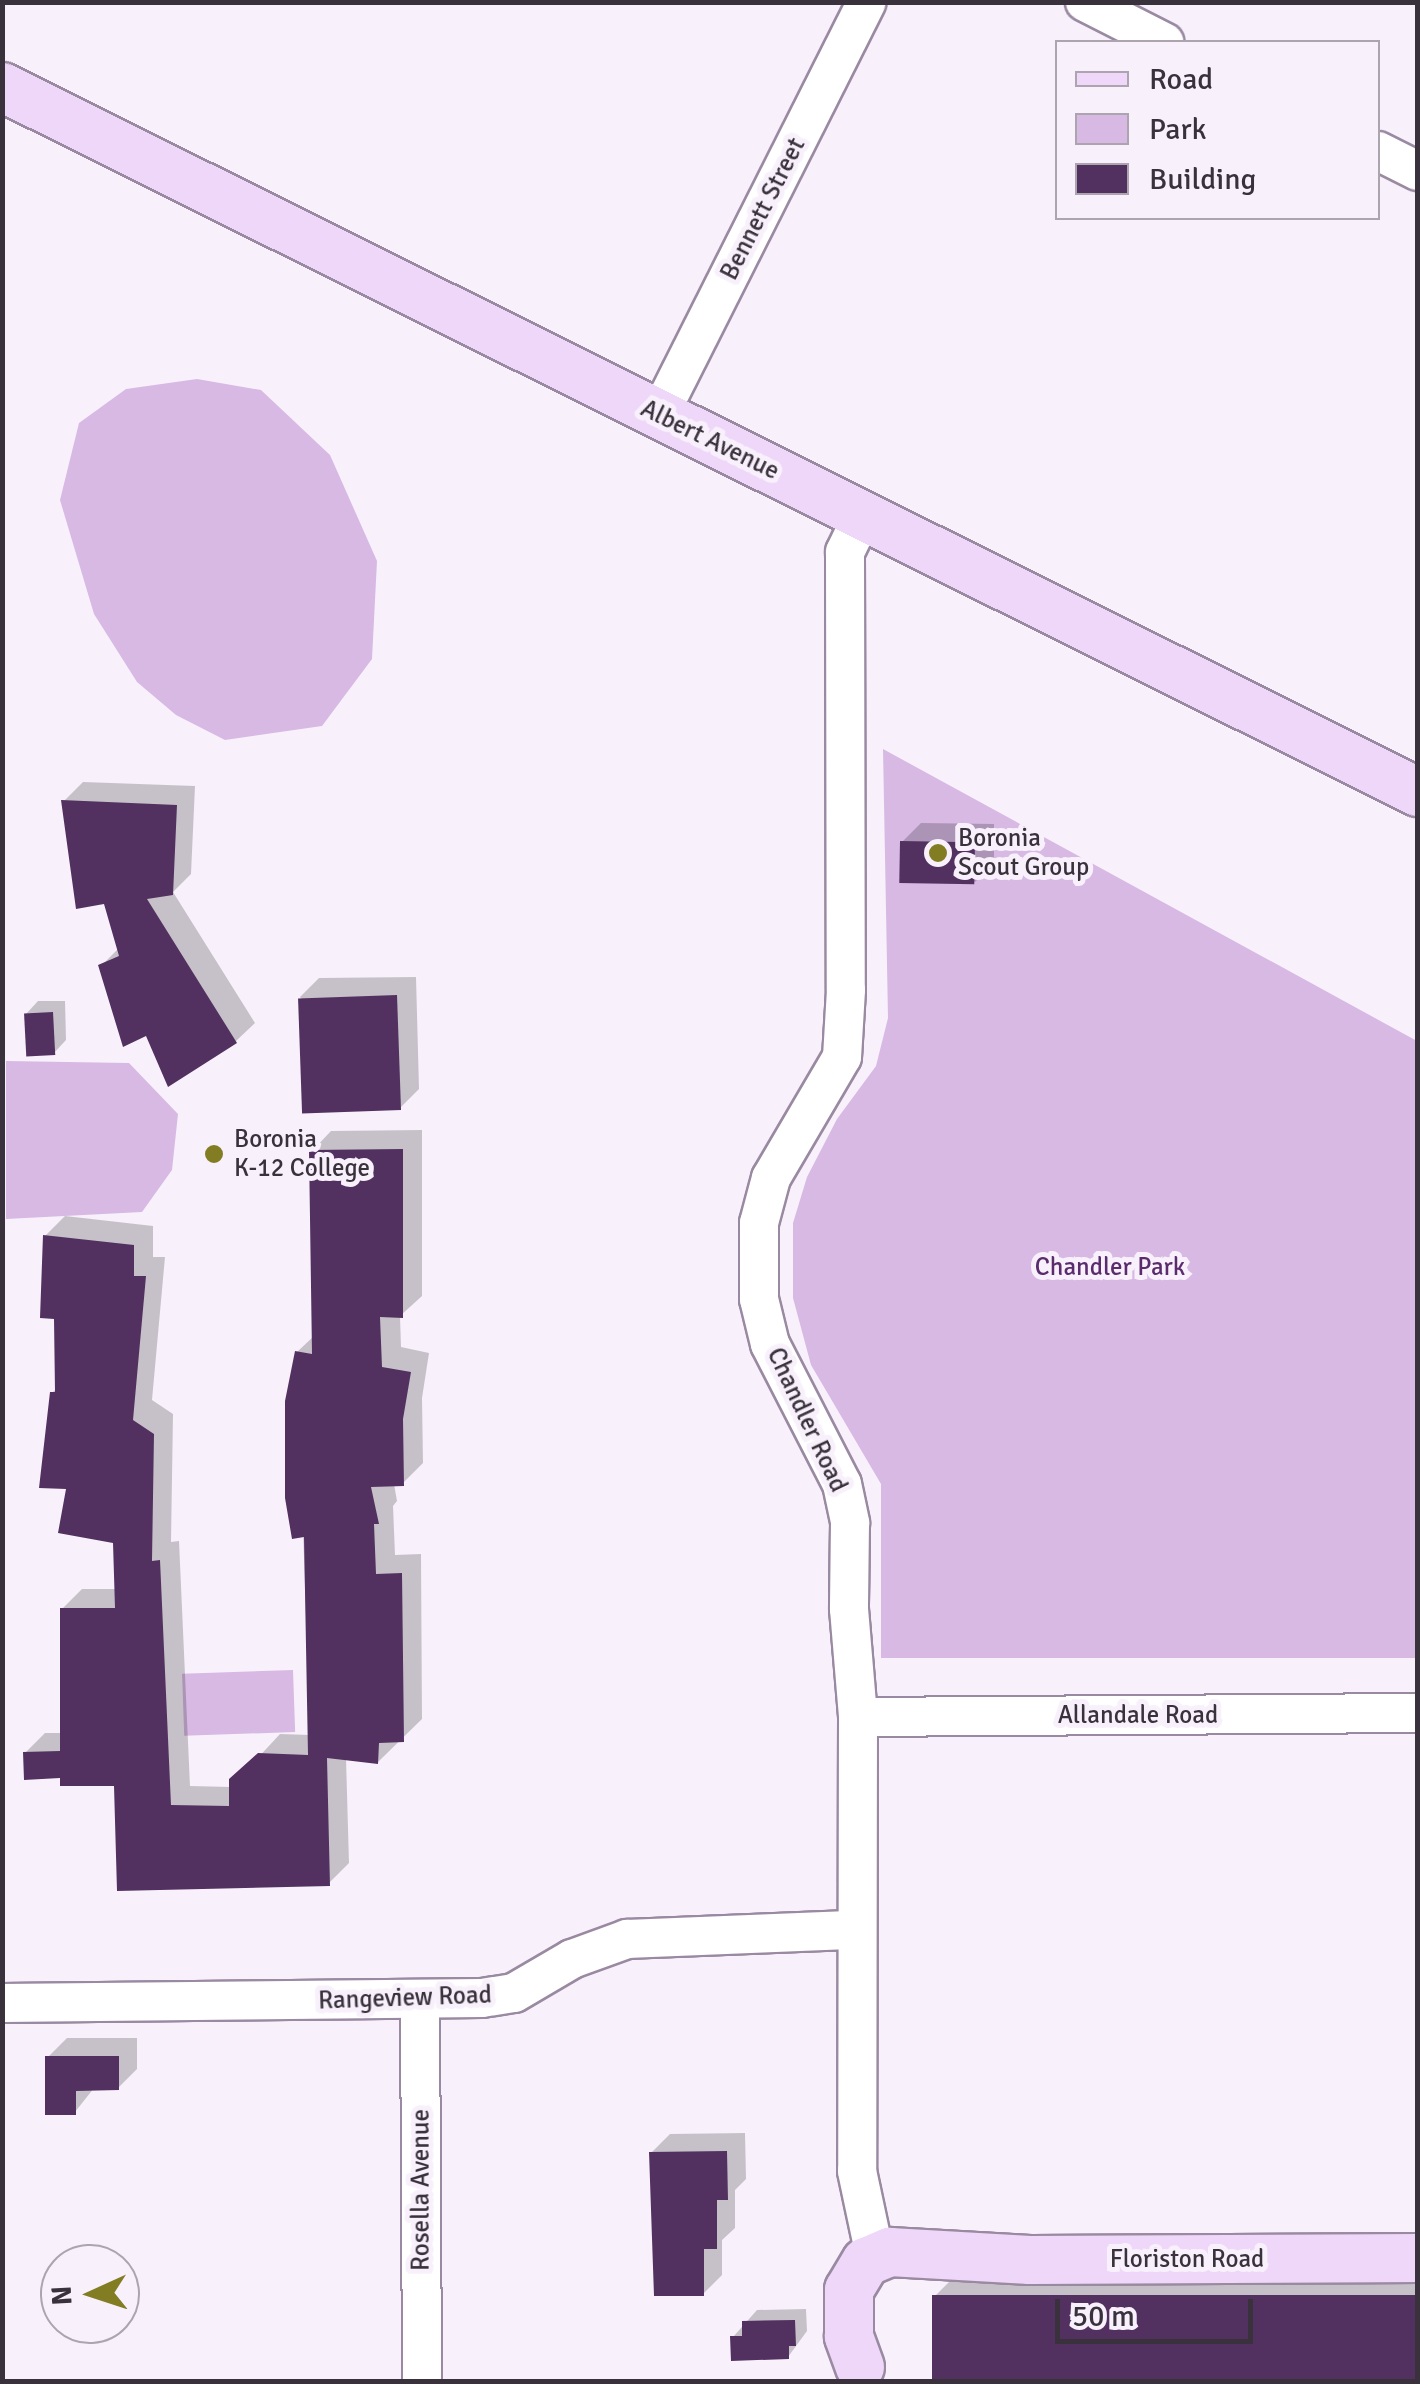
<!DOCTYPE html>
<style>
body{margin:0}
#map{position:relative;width:1420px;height:2384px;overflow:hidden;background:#f8f1fc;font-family:Signika,sans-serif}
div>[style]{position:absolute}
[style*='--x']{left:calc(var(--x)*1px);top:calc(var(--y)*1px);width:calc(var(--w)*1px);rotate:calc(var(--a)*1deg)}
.green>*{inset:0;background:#d7b9e4;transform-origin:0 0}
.shadow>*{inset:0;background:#0003}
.building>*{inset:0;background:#523160;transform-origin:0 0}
.roads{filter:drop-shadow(2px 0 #9a8aa1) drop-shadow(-2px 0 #9a8aa1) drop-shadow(0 2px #9a8aa1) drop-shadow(0 -2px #9a8aa1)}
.minor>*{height:38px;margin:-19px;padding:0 19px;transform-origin:19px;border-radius:19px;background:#fff}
.major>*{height:48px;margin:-24px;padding:0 24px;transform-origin:24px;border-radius:24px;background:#efd7fa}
.dots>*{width:28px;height:28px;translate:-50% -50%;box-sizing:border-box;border:5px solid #f8f1fc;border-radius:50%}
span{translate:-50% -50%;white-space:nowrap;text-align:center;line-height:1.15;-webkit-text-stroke:10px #f8f1fc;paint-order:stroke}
.street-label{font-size:25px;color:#39323c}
.poi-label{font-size:25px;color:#39323c}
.left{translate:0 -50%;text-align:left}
.park-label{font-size:25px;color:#5b2c6d}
.frame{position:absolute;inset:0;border:5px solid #39323c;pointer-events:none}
.legend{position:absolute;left:1055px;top:40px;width:325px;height:180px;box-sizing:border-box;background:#f8f1fc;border:2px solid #aca5af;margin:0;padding:12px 18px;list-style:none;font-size:30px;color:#39323c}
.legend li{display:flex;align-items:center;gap:20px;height:50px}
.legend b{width:50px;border:2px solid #aca5af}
.north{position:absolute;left:40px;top:2244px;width:100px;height:100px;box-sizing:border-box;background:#f8f1fc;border:2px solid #aca5af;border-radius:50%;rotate:267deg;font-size:28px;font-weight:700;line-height:40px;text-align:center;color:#39323c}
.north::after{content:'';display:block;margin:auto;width:35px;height:45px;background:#827c23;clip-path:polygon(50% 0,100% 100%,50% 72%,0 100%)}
.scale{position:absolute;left:1055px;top:2299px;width:198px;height:45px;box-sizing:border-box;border:5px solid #39323c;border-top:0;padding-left:12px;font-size:30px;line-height:35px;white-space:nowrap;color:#39323c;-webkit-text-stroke:8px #f8f1fc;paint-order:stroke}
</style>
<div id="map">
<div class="green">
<div style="clip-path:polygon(197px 379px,261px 390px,330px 455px,377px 561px,372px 659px,322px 726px,225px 740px,176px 715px,137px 682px,94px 614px,60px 500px,79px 423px,126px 389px)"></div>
<div style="clip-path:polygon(883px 749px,1417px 1041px,1417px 1658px,881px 1658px,881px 1484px,811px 1365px,793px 1298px,793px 1223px,807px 1177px,837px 1119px,876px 1066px,888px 1018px)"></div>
<div style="clip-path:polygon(6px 1061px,129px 1063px,178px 1114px,172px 1170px,142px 1212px,6px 1219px)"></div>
<div style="left:293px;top:1670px;width:62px;height:111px;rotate:88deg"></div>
</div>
<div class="shadow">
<div style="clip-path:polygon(83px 782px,195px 786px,191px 874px,173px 892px,255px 1023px,236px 1041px,147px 1033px,101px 966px,119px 948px,106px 901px,64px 801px)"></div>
<div style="clip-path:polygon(921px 823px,994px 824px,994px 863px,975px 882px,902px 842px)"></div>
<div style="clip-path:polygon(416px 977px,419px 1089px,400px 1108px,300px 997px,319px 978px)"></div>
<div style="clip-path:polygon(38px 1001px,65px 1001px,66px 1040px,54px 1053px,26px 1014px)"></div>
<div style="clip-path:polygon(422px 1130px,422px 1296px,400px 1316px,401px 1347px,429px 1353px,422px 1398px,423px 1463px,403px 1483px,394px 1484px,397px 1501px,393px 1506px,395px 1555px,421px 1554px,422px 1719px,378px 1762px,346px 1758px,349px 1863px,329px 1883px,116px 1784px,62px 1776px,25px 1753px,45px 1733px,62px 1733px,62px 1609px,82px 1589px,117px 1589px,115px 1541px,69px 1487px,52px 1393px,57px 1388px,57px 1316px,45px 1236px,65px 1216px,153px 1226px,153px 1257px,165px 1257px,152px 1400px,173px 1414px,171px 1542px,179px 1541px,190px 1786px,231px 1787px,280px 1734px,310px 1735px,297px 1352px,315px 1335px,312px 1151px,331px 1131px)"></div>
<div style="clip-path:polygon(67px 2038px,137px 2038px,137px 2069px,118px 2088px,94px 2088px,75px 2112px,48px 2057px)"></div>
<div style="clip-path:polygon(745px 2133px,746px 2179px,735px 2190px,735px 2228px,722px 2240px,722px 2275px,703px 2294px,651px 2153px,670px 2134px)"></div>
<div style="clip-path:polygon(1418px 2279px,1418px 2382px,934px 2297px,950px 2281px)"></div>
<div style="clip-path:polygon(806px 2309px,807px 2331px,788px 2357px,733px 2337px,757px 2310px)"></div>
</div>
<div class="building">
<div style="clip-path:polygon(61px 800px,177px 805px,173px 895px,147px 899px,237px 1043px,168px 1087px,146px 1036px,123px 1047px,98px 965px,119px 956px,104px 904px,76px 909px)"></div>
<div style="left:900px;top:841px;width:75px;height:42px;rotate:1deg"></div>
<div style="left:397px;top:995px;width:115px;height:99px;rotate:88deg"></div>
<div style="left:53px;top:1012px;width:43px;height:29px;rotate:87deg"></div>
<div style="clip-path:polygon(403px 1149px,403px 1318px,380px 1317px,382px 1367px,411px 1372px,403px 1419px,404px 1486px,371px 1487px,379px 1524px,374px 1524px,376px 1574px,402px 1573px,404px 1742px,379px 1743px,378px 1764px,327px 1758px,330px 1886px,117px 1891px,114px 1786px,60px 1786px,60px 1778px,24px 1780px,23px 1752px,60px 1751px,60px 1608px,115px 1608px,113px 1543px,58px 1533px,66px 1489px,39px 1488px,50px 1392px,55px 1392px,54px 1319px,40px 1318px,43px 1235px,134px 1245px,134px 1276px,146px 1276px,133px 1420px,154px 1434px,152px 1561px,160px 1560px,171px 1805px,229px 1806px,229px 1779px,258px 1753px,308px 1755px,304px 1537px,292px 1539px,285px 1498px,285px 1401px,295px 1351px,312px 1354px,309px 1150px)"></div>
<div style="clip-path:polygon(45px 2056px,119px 2056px,119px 2090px,76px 2091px,76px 2115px,45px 2115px)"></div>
<div style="clip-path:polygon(727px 2151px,728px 2200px,717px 2200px,717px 2249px,704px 2249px,704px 2296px,654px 2296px,649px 2152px)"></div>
<div style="left:1418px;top:2295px;width:87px;height:486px;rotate:90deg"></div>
<div style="clip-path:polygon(795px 2320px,796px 2346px,789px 2346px,789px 2359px,731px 2361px,730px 2336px,742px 2336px,742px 2321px)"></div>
</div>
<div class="roads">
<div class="minor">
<div style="--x:1085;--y:2;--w:89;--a:26.9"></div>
<div style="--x:1378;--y:151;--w:45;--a:26.6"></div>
<div style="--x:659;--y:415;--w:462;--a:-63.3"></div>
<div style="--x:863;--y:515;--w:41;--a:115.9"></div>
<div style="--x:845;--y:552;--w:438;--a:89.9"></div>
<div style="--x:846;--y:990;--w:67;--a:93.4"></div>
<div style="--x:842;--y:1057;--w:140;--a:120.4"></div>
<div style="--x:771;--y:1178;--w:47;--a:104.9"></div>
<div style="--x:759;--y:1223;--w:76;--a:90"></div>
<div style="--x:759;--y:1299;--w:46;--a:76.3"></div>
<div style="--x:770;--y:1344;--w:157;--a:62.8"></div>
<div style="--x:842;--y:1484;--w:40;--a:78"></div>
<div style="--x:850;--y:1523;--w:86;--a:90.7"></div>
<div style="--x:849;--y:1609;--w:108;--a:85.2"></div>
<div style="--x:858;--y:1717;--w:454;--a:90.1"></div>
<div style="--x:857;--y:2171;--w:87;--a:78"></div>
<div style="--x:858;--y:1717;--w:560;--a:-0.41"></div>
<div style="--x:420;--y:1999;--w:383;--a:89.7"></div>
<div style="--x:2;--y:2003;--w:480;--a:-0.6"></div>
<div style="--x:482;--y:1998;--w:32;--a:-9"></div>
<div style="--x:514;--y:1993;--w:67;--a:-30.4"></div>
<div style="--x:572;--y:1959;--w:59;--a:-20"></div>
<div style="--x:627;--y:1939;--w:228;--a:-2.3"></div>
</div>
<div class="major">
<div style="--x:2;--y:87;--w:1582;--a:26.47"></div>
<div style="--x:860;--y:2367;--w:33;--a:-110"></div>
<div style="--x:849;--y:2336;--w:46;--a:-90"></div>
<div style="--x:849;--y:2290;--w:33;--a:-59"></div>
<div style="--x:866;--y:2262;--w:26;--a:-23"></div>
<div style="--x:890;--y:2252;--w:140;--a:3.3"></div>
<div style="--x:1030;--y:2260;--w:388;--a:-0.3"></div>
</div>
</div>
<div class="dots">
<div style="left:938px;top:853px;background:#827c23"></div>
<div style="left:214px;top:1154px;background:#827c23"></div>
</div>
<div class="street-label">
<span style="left:763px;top:209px;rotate:-63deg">Bennett Street</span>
<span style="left:710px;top:440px;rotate:26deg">Albert Avenue</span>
<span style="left:807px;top:1420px;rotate:65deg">Chandler Road</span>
<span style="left:1138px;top:1715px">Allandale Road</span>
<span style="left:405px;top:1998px;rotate:-2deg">Rangeview Road</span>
<span style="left:421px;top:2190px;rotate:-90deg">Rosella Avenue</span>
<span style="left:1187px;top:2259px">Floriston Road</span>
</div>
<div class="poi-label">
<span class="left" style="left:958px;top:853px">Boronia<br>Scout Group</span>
<span class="left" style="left:234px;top:1154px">Boronia<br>K-12 College</span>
</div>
<div class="park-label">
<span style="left:1110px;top:1267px">Chandler Park</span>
</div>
<div class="frame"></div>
<ul class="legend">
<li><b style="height:12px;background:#efd7fa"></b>Road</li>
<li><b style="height:28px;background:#d7b9e4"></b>Park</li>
<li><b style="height:28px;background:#523160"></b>Building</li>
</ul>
<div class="north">N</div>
<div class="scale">50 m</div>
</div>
